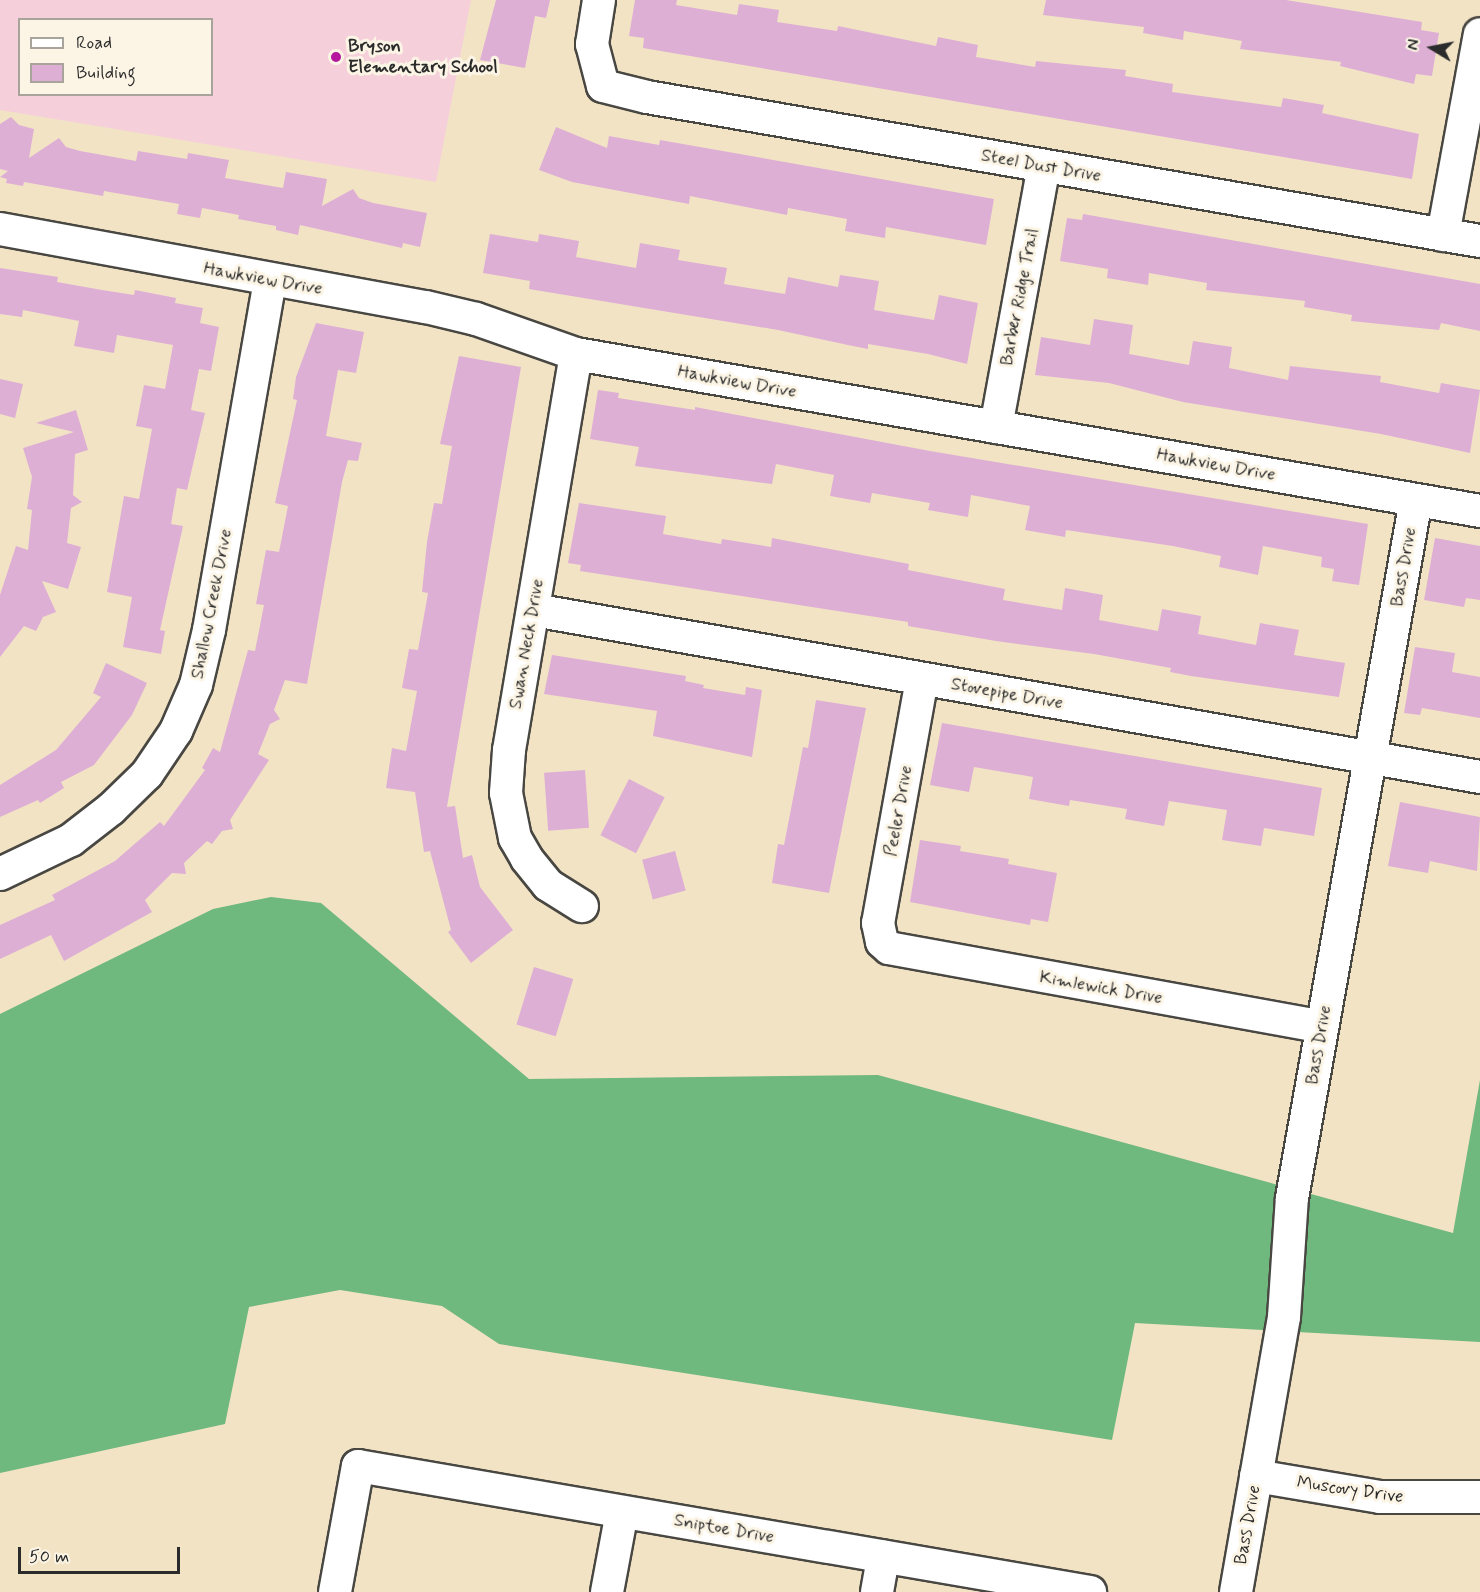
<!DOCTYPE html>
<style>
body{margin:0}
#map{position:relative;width:1480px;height:1592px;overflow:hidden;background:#f2e3c5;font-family:Mynerve,sans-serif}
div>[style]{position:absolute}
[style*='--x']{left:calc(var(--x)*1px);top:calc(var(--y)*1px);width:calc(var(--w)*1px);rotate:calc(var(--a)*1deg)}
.built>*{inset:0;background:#f5cfda}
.forest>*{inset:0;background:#6fb87e}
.building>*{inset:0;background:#deafd5;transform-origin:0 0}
.roads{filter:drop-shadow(2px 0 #494742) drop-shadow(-2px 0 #494742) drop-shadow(0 2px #494742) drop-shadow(0 -2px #494742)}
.minor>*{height:32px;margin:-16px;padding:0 16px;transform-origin:16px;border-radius:16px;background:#fff}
.dots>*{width:16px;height:16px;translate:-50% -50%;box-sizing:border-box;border:3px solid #fcf5e5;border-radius:50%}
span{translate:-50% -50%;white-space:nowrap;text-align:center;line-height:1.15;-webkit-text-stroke:6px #fcf5e5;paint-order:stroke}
.poi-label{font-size:18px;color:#2b2b2b;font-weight:700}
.left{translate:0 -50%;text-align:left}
.street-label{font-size:18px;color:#2b2b2b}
.legend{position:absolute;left:18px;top:18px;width:195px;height:78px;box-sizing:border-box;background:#fcf5e5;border:2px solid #a8a49b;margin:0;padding:8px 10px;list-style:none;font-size:18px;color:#2b2b2b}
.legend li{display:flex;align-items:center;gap:12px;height:30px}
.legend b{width:30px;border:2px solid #a8a49b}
.north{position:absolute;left:1402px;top:18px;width:60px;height:60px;-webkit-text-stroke:4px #fcf5e5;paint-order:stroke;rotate:280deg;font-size:16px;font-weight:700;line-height:24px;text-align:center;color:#2b2b2b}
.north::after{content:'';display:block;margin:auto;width:21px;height:27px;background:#2b2b2b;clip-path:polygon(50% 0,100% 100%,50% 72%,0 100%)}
.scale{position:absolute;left:18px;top:1547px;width:162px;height:27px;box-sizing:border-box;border:3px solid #2b2b2b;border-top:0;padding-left:8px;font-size:18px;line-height:21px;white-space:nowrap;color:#2b2b2b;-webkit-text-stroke:4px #fcf5e5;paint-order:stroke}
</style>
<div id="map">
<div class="built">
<div style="clip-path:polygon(evenodd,0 0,471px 0,436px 182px,0 110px,0 0,20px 20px,212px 20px,212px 94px,20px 94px,20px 20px)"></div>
</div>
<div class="forest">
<div style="clip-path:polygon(271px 897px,321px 903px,529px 1079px,878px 1075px,1453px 1233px,1480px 1080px,1480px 1342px,1135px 1323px,1112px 1440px,499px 1344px,442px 1306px,340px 1290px,249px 1307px,225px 1424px,0 1473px,0 1014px,213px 909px)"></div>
</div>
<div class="building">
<div style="clip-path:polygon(496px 0,550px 0,546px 18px,535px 16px,525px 68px,480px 60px)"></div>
<div style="clip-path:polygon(635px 0,677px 0,676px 5px,737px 15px,739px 4px,779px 10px,777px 22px,837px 31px,838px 26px,936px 46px,938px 37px,978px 45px,976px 57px,1035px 67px,1036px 61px,1126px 70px,1125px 76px,1173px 84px,1172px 92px,1281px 107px,1283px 98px,1324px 105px,1322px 113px,1419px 134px,1412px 179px,643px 48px,644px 38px,629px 36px)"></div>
<div style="clip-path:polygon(1046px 0,1286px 0,1422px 22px,1421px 30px,1439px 33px,1432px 76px,1416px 74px,1414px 84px,1340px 66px,1341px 62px,1240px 49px,1242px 41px,1184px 31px,1183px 40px,1143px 33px,1144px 27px,1043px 15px)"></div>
<div style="clip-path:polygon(11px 117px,19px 125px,34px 129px,29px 158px,59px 138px,66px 147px,80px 151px,136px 161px,138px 151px,187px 159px,188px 153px,229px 160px,225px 178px,283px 188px,286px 172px,327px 179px,322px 206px,353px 189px,359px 198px,373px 203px,427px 213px,420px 247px,403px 243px,402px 248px,300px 225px,298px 235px,276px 230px,276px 226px,238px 219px,239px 215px,202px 208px,200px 218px,177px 214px,179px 204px,104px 191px,103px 196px,24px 182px,23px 186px,6px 183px,7px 179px,0 177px,8px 171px,0 169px,0 124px)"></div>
<div style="clip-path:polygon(556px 127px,607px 148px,609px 136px,659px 145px,660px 140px,994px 199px,986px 245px,886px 227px,885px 238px,845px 231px,847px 219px,788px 208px,787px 215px,690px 196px,689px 204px,572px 182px,539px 170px)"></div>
<div style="clip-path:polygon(1083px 214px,1480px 284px,1480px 331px,1441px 323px,1439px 330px,1351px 321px,1352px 315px,1304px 307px,1305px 301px,1206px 290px,1207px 283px,1149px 273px,1148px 285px,1107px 278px,1108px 269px,1060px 261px,1067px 218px,1082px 220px)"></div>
<div style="clip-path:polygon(490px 234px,538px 242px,539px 234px,579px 241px,576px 257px,636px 268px,640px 243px,680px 250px,678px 260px,727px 268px,724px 284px,785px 294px,788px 277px,838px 287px,840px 275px,879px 281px,874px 310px,934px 320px,939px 295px,978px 303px,967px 364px,928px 354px,868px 344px,868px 349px,848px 345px,778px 330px,529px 289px,530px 281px,483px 273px)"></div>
<div style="clip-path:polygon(0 268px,58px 277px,57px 282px,102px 290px,134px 295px,135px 290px,176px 298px,175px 303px,203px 308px,200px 323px,219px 327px,211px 371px,199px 369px,191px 410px,205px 413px,187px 490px,177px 488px,171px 524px,183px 526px,160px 630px,165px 631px,161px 654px,123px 647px,132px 597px,107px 592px,124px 496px,139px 499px,152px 429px,136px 426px,144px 385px,165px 389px,173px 345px,117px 335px,114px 353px,74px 346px,79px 321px,23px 310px,22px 317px,0 314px)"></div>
<div style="clip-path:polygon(1094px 319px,1133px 325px,1129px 354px,1189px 365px,1193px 341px,1232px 347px,1229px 368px,1288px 380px,1290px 366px,1381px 376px,1380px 382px,1439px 393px,1441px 383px,1480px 390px,1470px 453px,1381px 434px,1183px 402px,1109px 383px,1035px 375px,1041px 337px,1090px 345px)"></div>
<div style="clip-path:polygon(316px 323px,364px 332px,356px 373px,338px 370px,326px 436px,362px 443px,358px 461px,348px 460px,342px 482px,307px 684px,285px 680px,274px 710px,280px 719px,270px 724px,258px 754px,269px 760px,230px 820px,233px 829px,222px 831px,212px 844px,207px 841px,184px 863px,186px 874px,172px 873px,145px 900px,152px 912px,64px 961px,51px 935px,0 959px,0 925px,55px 900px,52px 895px,115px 861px,160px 822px,164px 826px,205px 770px,202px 768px,213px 748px,220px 752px,248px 650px,255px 651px,264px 605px,256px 604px,266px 550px,279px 552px,288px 506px,275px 503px,297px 400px,293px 399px,296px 377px)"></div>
<div style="clip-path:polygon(459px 356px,521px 367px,447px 807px,455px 806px,463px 858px,472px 855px,480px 887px,513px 930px,471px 963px,448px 932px,451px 930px,430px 851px,424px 852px,415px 792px,386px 788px,392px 748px,406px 751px,417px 691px,402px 688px,409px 649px,418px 650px,428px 593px,422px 592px,427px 542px,434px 503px,442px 504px,452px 446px,440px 444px)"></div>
<div style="clip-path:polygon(0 379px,23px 384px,15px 418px,0 414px)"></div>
<div style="clip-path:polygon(598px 390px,619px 393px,618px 398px,695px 410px,695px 407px,930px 451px,1368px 524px,1359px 585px,1332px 581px,1334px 569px,1321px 567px,1322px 557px,1263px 546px,1258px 575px,1219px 567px,1221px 556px,1173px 546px,1066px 530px,1065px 537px,1025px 530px,1030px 506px,971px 495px,968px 517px,928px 510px,930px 503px,872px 493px,870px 503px,830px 496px,834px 475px,776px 464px,772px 484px,635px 466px,639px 447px,590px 439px)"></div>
<div style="clip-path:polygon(76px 410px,88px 450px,75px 454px,73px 495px,82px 502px,71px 508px,67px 543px,81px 547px,68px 589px,42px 581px,56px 612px,43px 617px,36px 631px,24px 626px,0 657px,0 595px,16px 546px,28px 550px,32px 510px,27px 509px,32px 477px,23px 448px,74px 432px,36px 423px)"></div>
<div style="clip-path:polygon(579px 503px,666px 516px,663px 534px,721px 544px,722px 539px,771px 547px,772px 538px,909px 564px,908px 570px,1005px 589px,1003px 600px,1062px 610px,1065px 588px,1103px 595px,1099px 620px,1158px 631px,1162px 609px,1201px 616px,1198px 634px,1256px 645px,1260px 623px,1299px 630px,1294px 655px,1345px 663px,1339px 697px,1191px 676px,1170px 672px,1171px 668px,1094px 654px,996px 641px,908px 626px,908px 622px,580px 571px,581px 565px,568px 563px)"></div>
<div style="clip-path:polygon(1435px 538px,1480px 546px,1480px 600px,1466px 598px,1464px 607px,1424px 600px)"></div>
<div style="clip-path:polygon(1415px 647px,1455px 653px,1452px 672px,1480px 677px,1480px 718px,1422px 708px,1420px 715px,1404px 713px)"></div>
<div style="clip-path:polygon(552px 655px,686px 676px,685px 681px,704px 685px,703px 688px,745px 695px,746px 687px,762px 690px,752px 757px,653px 736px,657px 711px,544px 694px)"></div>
<div style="clip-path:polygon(106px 663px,147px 683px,132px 715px,94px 765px,61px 782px,64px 788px,40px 803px,38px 800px,0 817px,0 785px,56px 750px,101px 697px,93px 693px)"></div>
<div style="clip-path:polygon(816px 700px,866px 708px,829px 893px,772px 883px,778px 844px,784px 845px,803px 747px,808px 748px)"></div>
<div style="clip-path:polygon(942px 723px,1322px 788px,1314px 836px,1264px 828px,1261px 846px,1222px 840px,1227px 810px,1169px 801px,1164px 826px,1125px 819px,1127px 809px,1070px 800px,1069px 806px,1029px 799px,1033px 777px,974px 767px,969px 792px,930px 785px)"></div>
<div style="left:585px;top:770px;width:58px;height:41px;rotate:86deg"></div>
<div style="left:629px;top:779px;width:40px;height:63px;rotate:27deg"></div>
<div style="clip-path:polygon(1400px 802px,1480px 817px,1477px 871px,1430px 861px,1428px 873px,1388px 866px)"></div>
<div style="clip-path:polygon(920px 840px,961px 846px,960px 851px,1009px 859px,1008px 864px,1057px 873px,1048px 922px,1031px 919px,1030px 925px,910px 902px)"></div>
<div style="left:675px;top:851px;width:41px;height:34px;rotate:75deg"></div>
<div style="left:534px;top:967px;width:41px;height:60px;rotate:17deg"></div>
</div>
<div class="roads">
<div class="minor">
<div style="--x:599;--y:0;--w:45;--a:99"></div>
<div style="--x:592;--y:44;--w:43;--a:75.3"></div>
<div style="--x:603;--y:86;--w:45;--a:14"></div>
<div style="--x:647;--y:97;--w:845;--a:9.81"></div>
<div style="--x:0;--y:229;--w:433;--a:10.4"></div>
<div style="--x:426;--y:307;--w:51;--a:13.5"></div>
<div style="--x:476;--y:319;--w:106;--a:19.3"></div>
<div style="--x:576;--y:354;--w:918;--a:9.85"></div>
<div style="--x:1443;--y:235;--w:204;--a:-79.6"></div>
<div style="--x:576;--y:354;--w:402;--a:99.6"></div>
<div style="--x:509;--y:750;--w:43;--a:94"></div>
<div style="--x:506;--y:793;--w:46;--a:78.7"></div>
<div style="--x:515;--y:838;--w:24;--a:60"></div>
<div style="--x:527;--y:859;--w:33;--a:51"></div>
<div style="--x:548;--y:885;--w:40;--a:32"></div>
<div style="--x:996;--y:427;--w:265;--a:-79.6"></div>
<div style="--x:534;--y:610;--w:961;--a:10.01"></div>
<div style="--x:922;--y:679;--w:248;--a:100.2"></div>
<div style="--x:878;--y:923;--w:19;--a:78"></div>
<div style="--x:882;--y:942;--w:9;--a:41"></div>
<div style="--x:889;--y:948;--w:440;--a:10.3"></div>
<div style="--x:0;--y:874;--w:79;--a:-25.6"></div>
<div style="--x:71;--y:840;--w:51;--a:-37.8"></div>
<div style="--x:111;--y:809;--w:50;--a:-44.2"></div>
<div style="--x:147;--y:774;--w:52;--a:-56"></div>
<div style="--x:176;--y:731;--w:50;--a:-66.5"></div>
<div style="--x:196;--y:685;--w:57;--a:-76.7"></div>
<div style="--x:209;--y:630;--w:354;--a:-80.1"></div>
<div style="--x:1256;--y:1476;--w:126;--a:9.6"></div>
<div style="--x:1380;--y:1497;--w:100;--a:0"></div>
<div style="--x:335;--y:1592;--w:128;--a:-79.7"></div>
<div style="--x:358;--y:1466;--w:743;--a:9.77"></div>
<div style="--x:607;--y:1592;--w:81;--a:-79.4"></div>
<div style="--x:877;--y:1592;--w:36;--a:-80"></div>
<div style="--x:1236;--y:1592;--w:279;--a:-80.1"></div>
<div style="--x:1284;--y:1317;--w:119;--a:-86.2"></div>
<div style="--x:1292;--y:1198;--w:709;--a:-79.93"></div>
</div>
</div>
<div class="dots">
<div style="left:336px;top:57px;background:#b5179e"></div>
</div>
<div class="poi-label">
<span class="left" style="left:348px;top:57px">Bryson<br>Elementary School</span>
</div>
<div class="street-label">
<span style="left:1041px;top:166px;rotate:10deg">Steel Dust Drive</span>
<span style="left:263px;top:279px;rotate:10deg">Hawkview Drive</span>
<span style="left:1020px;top:297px;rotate:-79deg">Barber Ridge Trail</span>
<span style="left:737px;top:382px;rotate:10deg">Hawkview Drive</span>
<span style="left:1216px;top:465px;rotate:10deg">Hawkview Drive</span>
<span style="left:1404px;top:567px;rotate:-80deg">Bass Drive</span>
<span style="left:212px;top:604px;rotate:-79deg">Shallow Creek Drive</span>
<span style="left:527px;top:644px;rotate:-80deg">Swan Neck Drive</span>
<span style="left:1007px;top:694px;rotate:10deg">Stovepipe Drive</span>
<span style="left:899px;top:811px;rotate:-80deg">Peeler Drive</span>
<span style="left:1101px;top:988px;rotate:10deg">Kimlewick Drive</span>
<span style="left:1319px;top:1045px;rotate:-80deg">Bass Drive</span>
<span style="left:1350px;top:1490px;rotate:8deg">Muscovy Drive</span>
<span style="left:1248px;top:1525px;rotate:-80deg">Bass Drive</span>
<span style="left:724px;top:1529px;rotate:10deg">Sniptoe Drive</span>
</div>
<ul class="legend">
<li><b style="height:8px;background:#fff"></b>Road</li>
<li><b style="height:16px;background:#deafd5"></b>Building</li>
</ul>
<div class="north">N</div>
<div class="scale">50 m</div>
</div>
